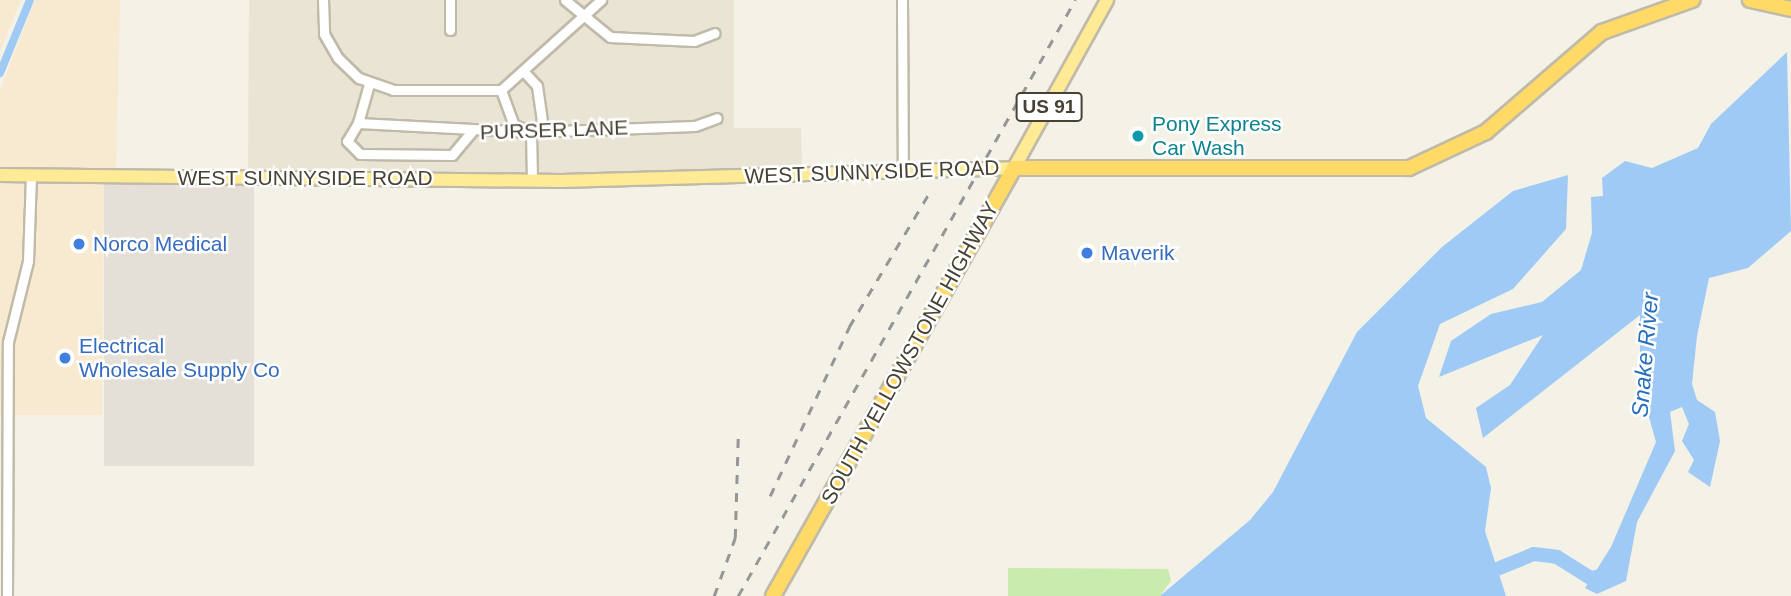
<!DOCTYPE html>
<style>
body{margin:0}
#map{position:relative;width:1791px;height:596px;overflow:hidden;background:#f4f1e7;font-family:Arial,sans-serif}
div>[style]{position:absolute}
[style*='--x']{left:calc(var(--x)*1px);top:calc(var(--y)*1px);width:calc(var(--w)*1px);rotate:calc(var(--a)*1deg)}
.residential>*{inset:0;background:#e9e4d4}
.commercial>*{inset:0;background:#f7ead0}
.industrial>*{inset:0;background:#e4e0d8;transform-origin:0 0}
.green>*{inset:0;background:#c9ebad}
.water>*{inset:0;background:#9fcaf5}
.canal>*{height:8px;margin:-4px;padding:0 4px;transform-origin:4px;border-radius:4px;background:#9fcaf5}
.river>*{height:14px;margin:-7px;padding:0 7px;transform-origin:7px;border-radius:7px;background:#9fcaf5}
.roads{filter:drop-shadow(2px 0 #c0baa8) drop-shadow(-2px 0 #c0baa8) drop-shadow(0 2px #c0baa8) drop-shadow(0 -2px #c0baa8)}
.minor>*{height:9px;margin:-4.5px;padding:0 4.5px;transform-origin:4.5px;border-radius:4.5px;background:#fff}
.major>*{height:12px;margin:-6px;padding:0 6px;transform-origin:6px;border-radius:6px;background:#ffea95}
.highway>*{height:14px;margin:-7px;padding:0 7px;transform-origin:7px;border-radius:7px;background:#ffda67}
.rail>*{height:2.5px;margin-top:-1.25px;transform-origin:0;background:repeating-linear-gradient(90deg,#969696 0 9px,transparent 0 18px)}
.dots>*{width:19px;height:19px;translate:-50% -50%;box-sizing:border-box;border:4px solid #fff;border-radius:50%}
span{translate:-50% -50%;white-space:nowrap;text-align:center;line-height:1.15;-webkit-text-stroke:5px #fff;paint-order:stroke}
.shield-label span{padding:2px 5px;background:#fff;border:2px solid;border-radius:5px;-webkit-text-stroke-width:0}
.shield-label{font-size:19px;color:#484235;font-weight:700}
.culture-label{font-size:21px;color:#0d838f}
.left{translate:0 -50%;text-align:left}
.street-label{font-size:21px;color:#484235}
.shop-label{font-size:21px;color:#366cbe}
.water-label{font-size:23px;color:#276fbb;font-style:italic}
</style>
<div id="map">
<div class="residential">
<div style="clip-path:polygon(249px 0,734px 0,734px 128px,801px 128px,802px 174px,248px 177px)"></div>
</div>
<div class="commercial">
<div style="clip-path:polygon(0 0,21px 0,0 51px)"></div>
<div style="clip-path:polygon(35px 0,120px 0,116px 177px,104px 177px,102px 415px,0 415px,0 90px)"></div>
</div>
<div class="industrial">
<div style="left:104px;top:176px;width:150px;height:290px"></div>
</div>
<div class="green">
<div style="clip-path:polygon(1008px 568px,1168px 569px,1171px 581px,1160px 596px,1008px 596px)"></div>
</div>
<div class="water">
<div style="clip-path:polygon(1787px 52px,1791px 231px,1748px 268px,1709px 278px,1697px 336px,1692px 384px,1697px 400px,1715px 412px,1720px 441px,1710px 487px,1688px 472px,1694px 460px,1682px 441px,1689px 424px,1682px 407px,1670px 412px,1675px 451px,1637px 522px,1626px 581px,1597px 594px,1585px 588px,1611px 547px,1656px 442px,1640px 385px,1640px 315px,1483px 438px,1476px 408px,1510px 385px,1543px 335px,1439px 377px,1451px 341px,1491px 314px,1542px 302px,1581px 270px,1592px 233px,1591px 197px,1603px 196px,1602px 178px,1625px 161px,1652px 168px,1698px 148px,1711px 124px)"></div>
<div style="clip-path:polygon(1568px 175px,1566px 229px,1513px 289px,1440px 324px,1418px 386px,1426px 418px,1486px 467px,1491px 488px,1485px 531px,1506px 596px,1160px 596px,1250px 520px,1273px 492px,1357px 332px,1442px 247px,1513px 191px)"></div>
</div>
<div class="canal">
<div style="--x:0;--y:73;--w:79;--a:-67.7"></div>
</div>
<div class="river">
<div style="--x:1480;--y:576;--w:58;--a:-22.2"></div>
<div style="--x:1534;--y:554;--w:23;--a:7"></div>
<div style="--x:1557;--y:557;--w:40;--a:32"></div>
<div style="--x:1591;--y:578;--w:19;--a:-12"></div>
</div>
<div class="roads">
<div class="minor">
<div style="--x:323;--y:0;--w:34;--a:88"></div>
<div style="--x:324;--y:34;--w:28;--a:60"></div>
<div style="--x:338;--y:58;--w:29;--a:44"></div>
<div style="--x:359;--y:78;--w:36;--a:19"></div>
<div style="--x:393;--y:90;--w:108;--a:0"></div>
<div style="--x:501;--y:90;--w:135;--a:-42"></div>
<div style="--x:565;--y:0;--w:58;--a:39.4"></div>
<div style="--x:610;--y:37;--w:84;--a:2.7"></div>
<div style="--x:694;--y:41;--w:22;--a:-21"></div>
<div style="--x:902;--y:0;--w:169;--a:89.7"></div>
<div style="--x:450;--y:30;--w:30;--a:-90"></div>
<div style="--x:526;--y:74;--w:16;--a:47"></div>
<div style="--x:537;--y:86;--w:42;--a:81.9"></div>
<div style="--x:501;--y:90;--w:37;--a:70"></div>
<div style="--x:514;--y:125;--w:18;--a:22"></div>
<div style="--x:531;--y:132;--w:46;--a:88.8"></div>
<div style="--x:358;--y:123;--w:173;--a:3"></div>
<div style="--x:531;--y:132;--w:164;--a:-2.1"></div>
<div style="--x:695;--y:126;--w:23;--a:-20"></div>
<div style="--x:358;--y:123;--w:21;--a:121"></div>
<div style="--x:347;--y:141;--w:18;--a:45"></div>
<div style="--x:360;--y:154;--w:92;--a:0.6"></div>
<div style="--x:452;--y:155;--w:31;--a:-50"></div>
<div style="--x:358;--y:123;--w:41;--a:-74.2"></div>
<div style="--x:7;--y:596;--w:254;--a:-89.8"></div>
<div style="--x:8;--y:342;--w:83;--a:-76.1"></div>
<div style="--x:28;--y:261;--w:85;--a:-88"></div>
</div>
<div class="major">
<div style="--x:0;--y:175;--w:561;--a:0.61"></div>
<div style="--x:561;--y:181;--w:453;--a:-1.6"></div>
<div style="--x:1014;--y:168;--w:192;--a:-61"></div>
</div>
<div class="highway">
<div style="--x:1750;--y:0;--w:42;--a:12.4"></div>
<div style="--x:773;--y:596;--w:491;--a:-60.6"></div>
<div style="--x:1014;--y:168;--w:395;--a:0"></div>
<div style="--x:1409;--y:168;--w:85;--a:-25.1"></div>
<div style="--x:1486;--y:132;--w:153;--a:-40.8"></div>
<div style="--x:1602;--y:32;--w:96;--a:-19.6"></div>
</div>
</div>
<div class="rail">
<div style="--x:770;--y:496;--w:187;--a:-64.9"></div>
<div style="--x:849;--y:327;--w:154;--a:-59.1"></div>
<div style="--x:714;--y:596;--w:62;--a:-70.1"></div>
<div style="--x:735;--y:538;--w:102;--a:-88.3"></div>
<div style="--x:738;--y:596;--w:685;--a:-60.51"></div>
</div>
<div class="dots">
<div style="left:1138px;top:136px;background:#0f9aa8"></div>
<div style="left:79px;top:244px;background:#3f7fe0"></div>
<div style="left:1087px;top:253px;background:#3f7fe0"></div>
<div style="left:65px;top:358px;background:#3f7fe0"></div>
</div>
<div class="shield-label">
<span style="left:1049px;top:107px">US 91</span>
</div>
<div class="culture-label">
<span class="left" style="left:1152px;top:136px">Pony Express<br>Car Wash</span>
</div>
<div class="street-label">
<span style="left:554px;top:130px;rotate:-2deg">PURSER LANE</span>
<span style="left:872px;top:172px;rotate:-2deg">WEST SUNNYSIDE ROAD</span>
<span style="left:305px;top:178px">WEST SUNNYSIDE ROAD</span>
<span style="left:910px;top:353px;rotate:-61deg">SOUTH YELLOWSTONE HIGHWAY</span>
</div>
<div class="shop-label">
<span class="left" style="left:93px;top:244px">Norco Medical</span>
<span class="left" style="left:1101px;top:253px">Maverik</span>
<span class="left" style="left:79px;top:358px">Electrical<br>Wholesale Supply Co</span>
</div>
<div class="water-label">
<span style="left:1645px;top:355px;rotate:-85deg">Snake River</span>
</div>
</div>
